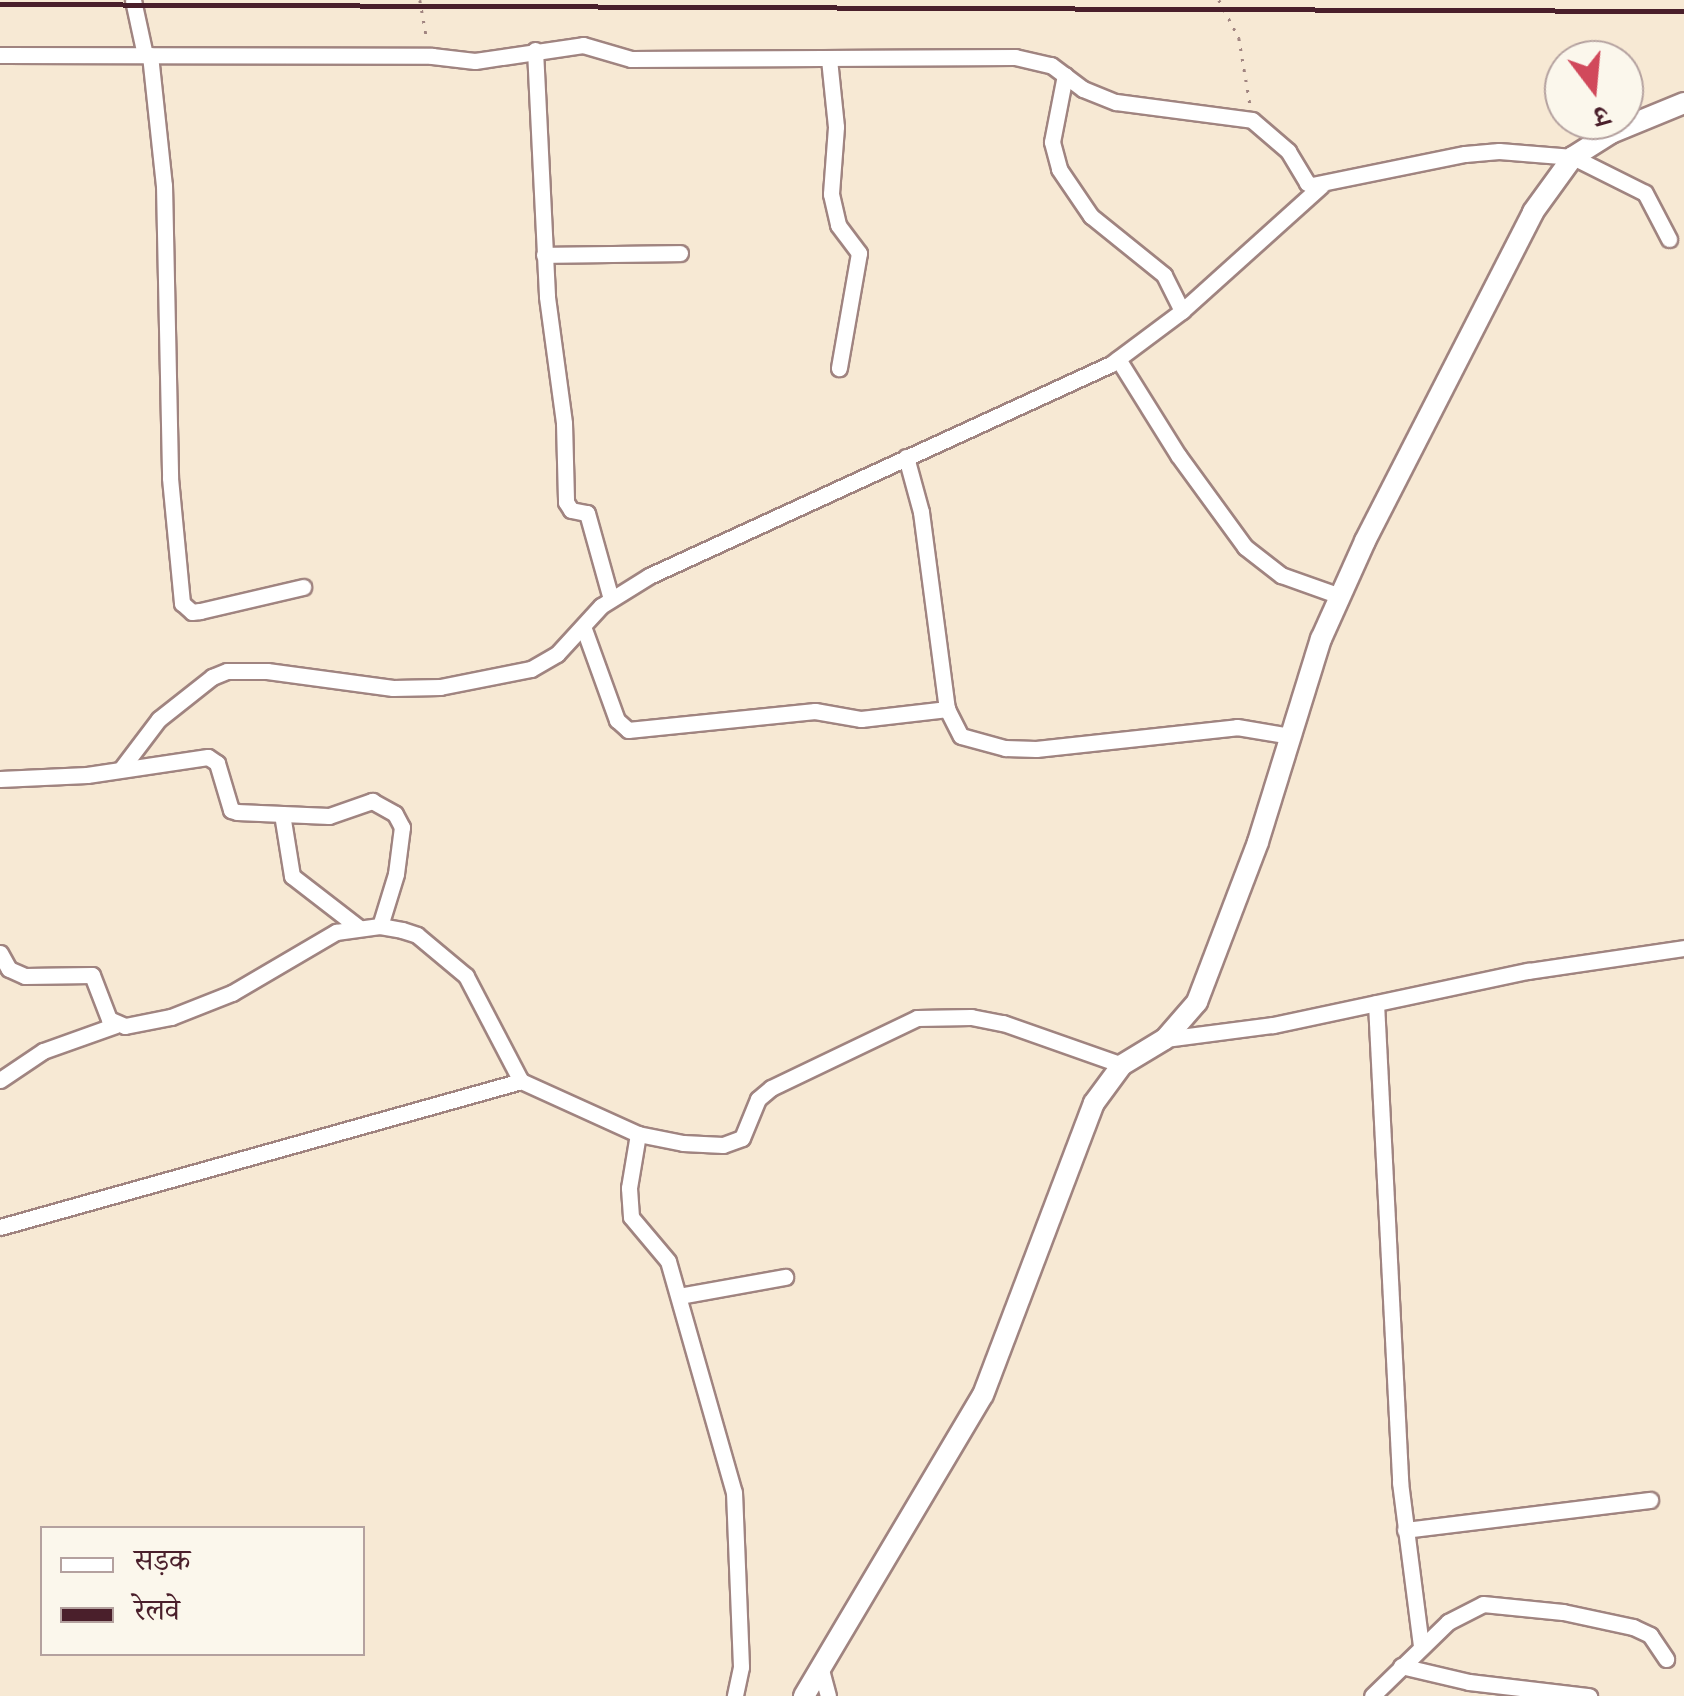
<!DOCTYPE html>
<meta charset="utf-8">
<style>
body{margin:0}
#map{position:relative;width:1684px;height:1696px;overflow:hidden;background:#f7e9d4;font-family:"Libre Caslon Text","Noto Serif Devanagari",serif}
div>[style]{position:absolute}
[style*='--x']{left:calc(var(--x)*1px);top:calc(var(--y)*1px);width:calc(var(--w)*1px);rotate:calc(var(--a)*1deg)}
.path>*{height:2.5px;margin-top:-1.25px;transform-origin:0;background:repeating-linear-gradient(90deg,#a08480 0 2.5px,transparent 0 10.5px)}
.roads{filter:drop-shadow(2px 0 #a08480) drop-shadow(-2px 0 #a08480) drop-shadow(0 2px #a08480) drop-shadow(0 -2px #a08480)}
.minor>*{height:15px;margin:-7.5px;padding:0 7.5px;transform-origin:7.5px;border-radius:7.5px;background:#fff}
.tertiary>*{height:20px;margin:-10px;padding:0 10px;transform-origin:10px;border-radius:10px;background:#fff}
.rail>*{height:5px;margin:-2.5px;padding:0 2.5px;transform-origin:2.5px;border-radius:2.5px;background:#4a1f2b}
span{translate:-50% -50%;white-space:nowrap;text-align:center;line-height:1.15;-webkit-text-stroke:10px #fbf7ec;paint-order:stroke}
.legend{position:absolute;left:40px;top:1526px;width:325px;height:130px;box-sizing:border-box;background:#fbf7ec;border:2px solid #b4a19f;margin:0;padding:12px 18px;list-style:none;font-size:30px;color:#4a1f2b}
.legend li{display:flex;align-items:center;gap:20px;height:50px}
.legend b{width:50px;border:2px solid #b4a19f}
.north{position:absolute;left:1544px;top:40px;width:100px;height:100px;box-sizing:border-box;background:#fbf7ec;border:2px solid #b4a19f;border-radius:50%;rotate:164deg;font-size:28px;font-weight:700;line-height:40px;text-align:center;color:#4a1f2b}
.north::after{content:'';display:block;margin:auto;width:35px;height:45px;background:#d1495b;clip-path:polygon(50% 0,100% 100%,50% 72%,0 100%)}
</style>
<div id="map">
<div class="path">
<div style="--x:420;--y:0;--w:39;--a:80"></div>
<div style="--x:1219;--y:0;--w:43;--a:62.2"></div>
<div style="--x:1239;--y:38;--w:67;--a:80.5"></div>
</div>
<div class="roads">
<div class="minor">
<div style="--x:133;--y:0;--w:56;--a:77.7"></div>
<div style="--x:535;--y:50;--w:247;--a:87.2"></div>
<div style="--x:547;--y:297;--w:127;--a:82.3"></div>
<div style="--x:564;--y:423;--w:79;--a:88.5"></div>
<div style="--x:566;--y:502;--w:9;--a:58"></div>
<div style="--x:571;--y:510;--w:16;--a:11"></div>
<div style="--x:587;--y:513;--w:89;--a:74.4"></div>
<div style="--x:0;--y:55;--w:432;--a:0.1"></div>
<div style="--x:432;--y:56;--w:43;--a:6.6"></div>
<div style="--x:475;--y:61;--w:109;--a:-8.4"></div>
<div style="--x:583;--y:45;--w:50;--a:16.3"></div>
<div style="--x:631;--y:59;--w:384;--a:-0.3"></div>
<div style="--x:1015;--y:57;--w:37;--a:13"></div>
<div style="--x:1051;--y:65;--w:40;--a:37"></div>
<div style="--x:1083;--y:89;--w:35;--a:22"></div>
<div style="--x:1116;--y:102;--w:137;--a:7.5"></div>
<div style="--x:1252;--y:120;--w:48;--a:40.7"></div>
<div style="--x:1288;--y:151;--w:37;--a:59"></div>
<div style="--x:1307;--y:183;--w:5;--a:22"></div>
<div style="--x:1312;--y:185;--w:156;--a:-11.5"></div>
<div style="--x:1465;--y:154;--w:34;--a:-5"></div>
<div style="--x:1499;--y:151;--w:74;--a:4.6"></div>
<div style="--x:1573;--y:157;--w:80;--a:26.6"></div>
<div style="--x:1645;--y:193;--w:52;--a:62.4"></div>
<div style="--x:150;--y:55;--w:131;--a:83.9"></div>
<div style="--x:164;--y:185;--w:293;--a:88.8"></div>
<div style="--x:170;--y:478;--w:126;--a:84.5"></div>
<div style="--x:182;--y:603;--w:13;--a:42"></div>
<div style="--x:192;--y:612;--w:8;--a:-7"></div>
<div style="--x:200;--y:611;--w:106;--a:-13.1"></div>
<div style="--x:829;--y:59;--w:68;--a:84.1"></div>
<div style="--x:836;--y:127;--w:67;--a:94.3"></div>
<div style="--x:831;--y:194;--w:32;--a:77"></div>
<div style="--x:838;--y:225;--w:35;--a:53"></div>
<div style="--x:859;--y:253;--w:117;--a:99.9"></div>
<div style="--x:1065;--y:75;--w:68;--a:101"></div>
<div style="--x:1052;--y:142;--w:28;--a:75"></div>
<div style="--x:1059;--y:169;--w:57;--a:55.8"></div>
<div style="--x:1091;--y:216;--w:94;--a:38.9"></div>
<div style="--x:1164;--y:275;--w:40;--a:63.4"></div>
<div style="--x:544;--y:255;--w:136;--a:-0.8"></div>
<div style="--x:1118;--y:359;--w:113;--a:58"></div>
<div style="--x:1178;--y:455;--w:114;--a:53.9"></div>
<div style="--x:1245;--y:547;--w:46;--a:37.9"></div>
<div style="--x:1281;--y:575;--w:63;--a:19.6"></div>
<div style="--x:906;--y:457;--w:57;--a:74.7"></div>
<div style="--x:921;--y:512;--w:199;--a:82.5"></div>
<div style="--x:947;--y:709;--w:30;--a:63"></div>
<div style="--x:961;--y:736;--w:46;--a:15.3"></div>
<div style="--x:1005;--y:748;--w:31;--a:2"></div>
<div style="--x:1036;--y:749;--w:202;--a:-6.2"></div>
<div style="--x:1237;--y:727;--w:55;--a:9.5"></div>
<div style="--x:584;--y:629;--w:97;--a:70.1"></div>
<div style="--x:617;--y:720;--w:15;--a:42"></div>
<div style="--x:628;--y:730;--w:188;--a:-5.8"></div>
<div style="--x:815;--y:711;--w:47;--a:9.9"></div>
<div style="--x:861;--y:719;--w:87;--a:-6.6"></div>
<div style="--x:121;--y:769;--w:63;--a:-52.8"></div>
<div style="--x:159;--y:719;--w:68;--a:-38.4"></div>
<div style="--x:212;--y:677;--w:16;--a:-22"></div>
<div style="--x:227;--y:671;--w:40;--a:0"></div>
<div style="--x:267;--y:671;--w:127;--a:7.7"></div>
<div style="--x:393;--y:688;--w:47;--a:-1.2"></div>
<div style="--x:440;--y:687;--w:93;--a:-11.2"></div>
<div style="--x:531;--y:669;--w:30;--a:-30"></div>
<div style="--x:557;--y:654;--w:65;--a:-47.5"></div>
<div style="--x:601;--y:606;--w:57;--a:-32"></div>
<div style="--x:649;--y:576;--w:508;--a:-24.65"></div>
<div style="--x:1111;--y:364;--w:89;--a:-36.7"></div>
<div style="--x:1182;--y:311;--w:187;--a:-42"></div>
<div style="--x:0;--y:779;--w:87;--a:-2.6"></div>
<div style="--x:87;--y:775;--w:122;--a:-8.5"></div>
<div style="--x:208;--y:757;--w:11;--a:34"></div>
<div style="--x:217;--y:763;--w:49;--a:73.4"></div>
<div style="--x:231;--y:810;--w:6;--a:18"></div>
<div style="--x:237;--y:812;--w:92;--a:2.5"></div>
<div style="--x:329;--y:816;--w:46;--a:-19.2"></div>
<div style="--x:372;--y:801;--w:26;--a:29"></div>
<div style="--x:395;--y:814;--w:15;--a:62"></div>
<div style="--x:402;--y:827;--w:47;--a:97.3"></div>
<div style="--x:396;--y:874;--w:54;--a:107.1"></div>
<div style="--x:282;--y:814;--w:63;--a:80.8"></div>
<div style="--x:292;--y:876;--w:83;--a:37.7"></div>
<div style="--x:0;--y:953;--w:18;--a:61"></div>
<div style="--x:9;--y:969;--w:17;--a:24"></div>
<div style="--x:25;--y:976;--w:67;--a:-0.9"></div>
<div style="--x:92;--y:975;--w:47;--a:68.9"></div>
<div style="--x:109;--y:1019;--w:17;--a:24"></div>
<div style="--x:125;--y:1026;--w:47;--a:-11.1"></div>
<div style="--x:171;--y:1017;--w:66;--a:-21.5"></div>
<div style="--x:232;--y:993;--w:121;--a:-30.4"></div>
<div style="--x:336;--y:932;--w:44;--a:-7.8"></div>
<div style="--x:380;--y:926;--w:22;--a:10"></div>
<div style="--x:402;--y:930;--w:16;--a:18"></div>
<div style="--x:417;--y:935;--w:64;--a:39.9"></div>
<div style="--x:466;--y:976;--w:119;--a:62.4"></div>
<div style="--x:521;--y:1081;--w:128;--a:24.4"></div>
<div style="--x:638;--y:1134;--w:46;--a:11.3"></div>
<div style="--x:683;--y:1143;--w:40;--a:2.9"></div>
<div style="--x:723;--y:1145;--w:20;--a:-20"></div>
<div style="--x:742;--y:1138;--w:42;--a:-67.7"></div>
<div style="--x:758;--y:1099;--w:17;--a:-40"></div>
<div style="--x:771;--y:1088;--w:162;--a:-25.6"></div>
<div style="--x:917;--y:1018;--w:54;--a:-1.1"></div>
<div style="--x:971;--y:1017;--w:33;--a:11"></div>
<div style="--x:1003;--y:1023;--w:126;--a:19.4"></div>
<div style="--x:1376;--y:1003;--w:480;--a:87.1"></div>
<div style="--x:1400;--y:1482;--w:166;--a:82.7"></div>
<div style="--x:1165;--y:1039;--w:109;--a:-7.4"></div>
<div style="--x:1273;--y:1025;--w:261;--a:-12"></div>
<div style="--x:1528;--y:971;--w:158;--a:-8.4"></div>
<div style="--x:0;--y:1080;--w:52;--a:-34"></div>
<div style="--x:43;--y:1051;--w:77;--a:-19.6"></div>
<div style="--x:638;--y:1134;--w:55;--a:99.5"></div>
<div style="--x:629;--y:1188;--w:29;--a:86"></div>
<div style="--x:631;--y:1217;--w:57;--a:49.9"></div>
<div style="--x:668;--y:1261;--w:240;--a:74.1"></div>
<div style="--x:734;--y:1492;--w:175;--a:87.7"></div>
<div style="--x:741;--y:1667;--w:30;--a:102"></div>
<div style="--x:0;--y:1227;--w:541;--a:-15.65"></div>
<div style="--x:679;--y:1296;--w:108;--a:-10.2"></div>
<div style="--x:1405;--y:1530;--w:247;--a:-7"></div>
<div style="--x:820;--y:1666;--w:31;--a:75"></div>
<div style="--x:1401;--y:1666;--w:70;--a:13.2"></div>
<div style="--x:1469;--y:1682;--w:121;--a:6.7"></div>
<div style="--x:1372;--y:1696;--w:106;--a:-44.2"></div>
<div style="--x:1448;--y:1622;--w:39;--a:-27"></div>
<div style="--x:1483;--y:1604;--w:80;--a:5.7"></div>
<div style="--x:1563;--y:1612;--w:72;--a:12.1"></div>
<div style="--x:1633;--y:1627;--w:19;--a:25"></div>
<div style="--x:1650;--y:1635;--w:29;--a:56"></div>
</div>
<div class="tertiary">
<div style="--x:804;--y:1696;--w:350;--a:-59.3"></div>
<div style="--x:983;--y:1395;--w:312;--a:-69.2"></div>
<div style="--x:1094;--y:1103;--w:47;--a:-53.6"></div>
<div style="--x:1122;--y:1065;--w:50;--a:-31.2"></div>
<div style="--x:1165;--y:1039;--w:49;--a:-49.1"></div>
<div style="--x:1197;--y:1002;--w:171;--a:-69.1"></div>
<div style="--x:1258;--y:842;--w:213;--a:-72.8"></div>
<div style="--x:1321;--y:639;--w:107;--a:-65.8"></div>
<div style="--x:1365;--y:541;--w:369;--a:-62.9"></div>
<div style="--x:1533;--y:212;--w:68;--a:-54"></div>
<div style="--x:1573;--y:157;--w:45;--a:-32.3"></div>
<div style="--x:1611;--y:133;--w:79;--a:-22.3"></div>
</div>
</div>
<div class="rail">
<div style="--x:0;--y:4;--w:1684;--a:0.24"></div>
</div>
<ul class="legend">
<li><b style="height:12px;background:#fff"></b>सड़क</li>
<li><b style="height:12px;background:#4a1f2b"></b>रेलवे</li>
</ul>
<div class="north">उ</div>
</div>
